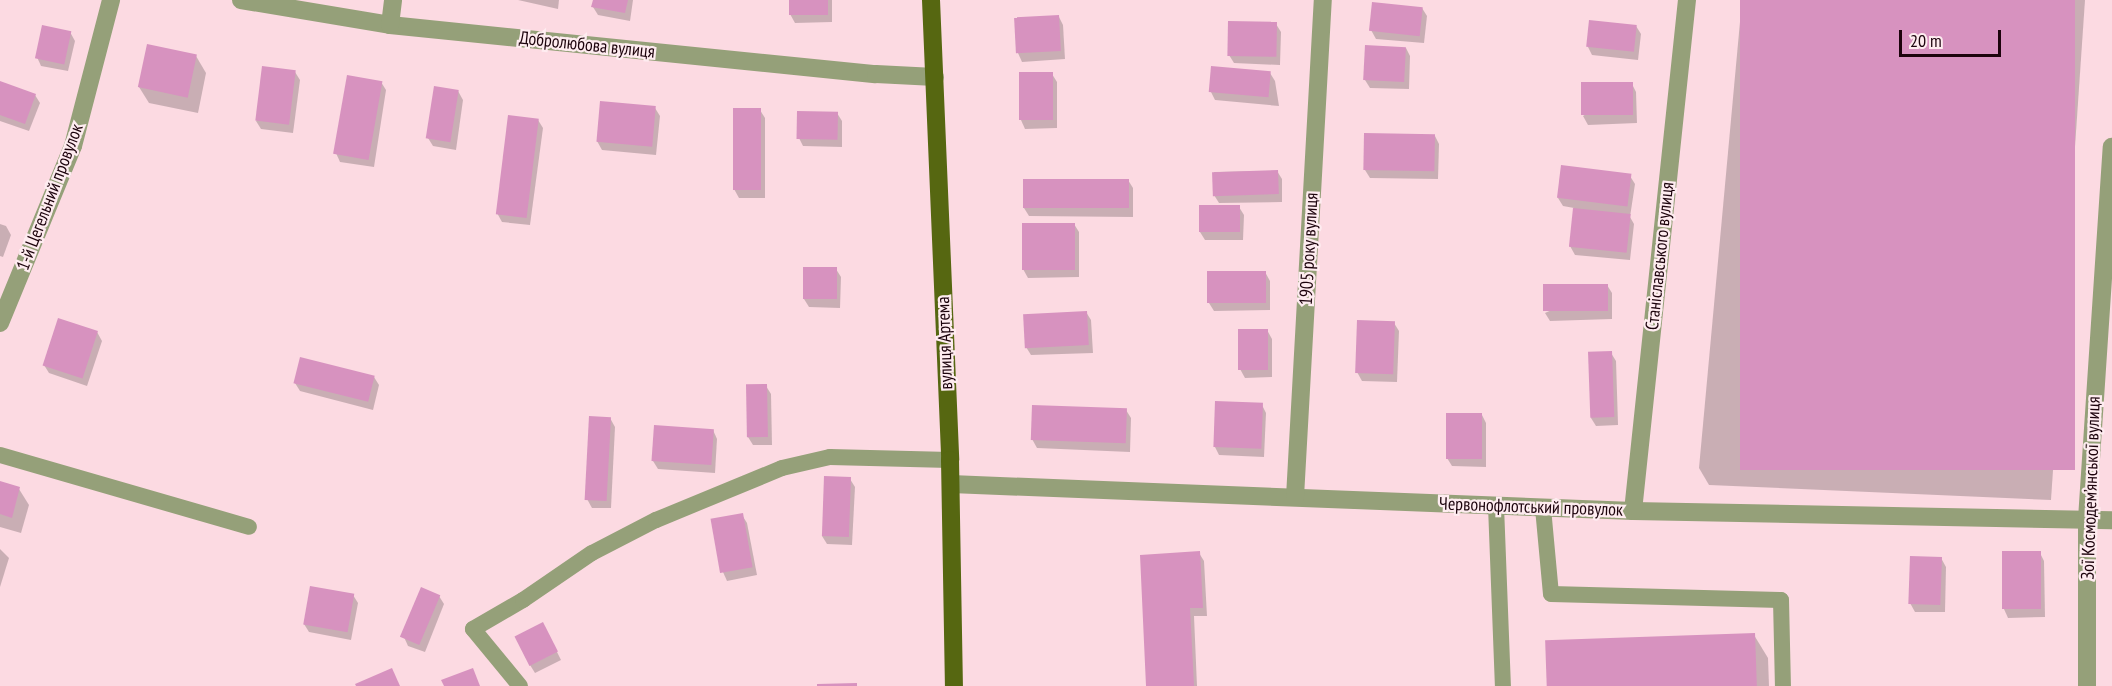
<!DOCTYPE html>
<meta charset="utf-8">
<style>
body{margin:0}
#map{position:relative;width:2112px;height:686px;overflow:hidden;background:#fcdae2;font-family:"PT Sans Narrow",sans-serif}
div>[style]{position:absolute}
[style*='--x']{left:calc(var(--x)*1px);top:calc(var(--y)*1px);width:calc(var(--w)*1px);rotate:calc(var(--a)*1deg)}
.shadow>*{inset:0;background:#0003}
.building>*{inset:0;background:#d792bf;transform-origin:0 0}
.service>*{height:16px;margin:-8px;padding:0 8px;transform-origin:8px;border-radius:8px;background:#95a079}
.minor>*{height:18px;margin:-9px;padding:0 9px;transform-origin:9px;border-radius:9px;background:#95a079}
.primary>*{height:18px;margin:-9px;padding:0 9px;transform-origin:9px;border-radius:9px;background:#566711}
span{translate:-50% -50%;white-space:nowrap;text-align:center;line-height:1.15;-webkit-text-stroke:4.5px #feecf0;paint-order:stroke}
.street-label{font-size:18px;color:#1c030c}
.scale{position:absolute;left:1899px;top:30px;width:102px;height:27px;box-sizing:border-box;border:3px solid #1c030c;border-top:0;padding-left:8px;font-size:18px;line-height:21px;white-space:nowrap;color:#1c030c;-webkit-text-stroke:4px #feecf0;paint-order:stroke}
</style>
<div id="map">
<div class="shadow">
<div style="clip-path:polygon(518px 0,559px 0,558px 9px)"></div>
<div style="clip-path:polygon(594px 0,633px 0,630px 21px,598px 15px,593px 7px)"></div>
<div style="clip-path:polygon(790px 0,832px 0,832px 22px,795px 23px,790px 14px)"></div>
<div style="clip-path:polygon(1742px 0,2085px 0,2051px 500px,1709px 485px,1699px 468px)"></div>
<div style="clip-path:polygon(1422px 8px,1427px 16px,1424px 43px,1376px 39px,1371px 30px)"></div>
<div style="clip-path:polygon(1059px 17px,1063px 25px,1065px 59px,1022px 62px,1018px 53px)"></div>
<div style="clip-path:polygon(1276px 24px,1281px 32px,1280px 65px,1234px 63px,1229px 55px)"></div>
<div style="clip-path:polygon(1636px 26px,1641px 34px,1638px 60px,1592px 55px,1588px 47px)"></div>
<div style="clip-path:polygon(70px 32px,75px 41px,68px 71px,41px 66px,37px 57px)"></div>
<div style="clip-path:polygon(1406px 48px,1410px 56px,1409px 89px,1370px 88px,1365px 80px)"></div>
<div style="clip-path:polygon(196px 56px,206px 73px,198px 113px,149px 103px,139px 87px)"></div>
<div style="clip-path:polygon(295px 72px,300px 80px,293px 133px,261px 129px,256px 121px)"></div>
<div style="clip-path:polygon(1270px 73px,1275px 81px,1279px 106px,1215px 100px,1211px 92px)"></div>
<div style="clip-path:polygon(1052px 74px,1057px 82px,1057px 128px,1025px 129px,1021px 120px)"></div>
<div style="clip-path:polygon(0 82px,35px 95px,40px 103px,29px 131px,0 121px)"></div>
<div style="clip-path:polygon(381px 82px,386px 90px,374px 167px,340px 162px,336px 153px)"></div>
<div style="clip-path:polygon(1632px 84px,1636px 92px,1637px 123px,1588px 125px,1583px 116px)"></div>
<div style="clip-path:polygon(458px 91px,463px 100px,456px 150px,433px 146px,428px 138px)"></div>
<div style="clip-path:polygon(655px 108px,660px 116px,656px 155px,602px 150px,597px 141px)"></div>
<div style="clip-path:polygon(760px 110px,765px 118px,765px 198px,739px 198px,734px 189px)"></div>
<div style="clip-path:polygon(837px 113px,842px 121px,842px 147px,803px 146px,799px 138px)"></div>
<div style="clip-path:polygon(538px 120px,543px 128px,530px 225px,502px 222px,497px 213px)"></div>
<div style="clip-path:polygon(1435px 136px,1439px 144px,1438px 179px,1370px 178px,1365px 170px)"></div>
<div style="clip-path:polygon(1277px 171px,1282px 179px,1282px 202px,1219px 203px,1214px 195px,1214px 172px)"></div>
<div style="clip-path:polygon(1630px 176px,1635px 184px,1630px 217px,1634px 224px,1630px 260px,1575px 255px,1570px 246px,1574px 208px,1563px 206px,1558px 198px)"></div>
<div style="clip-path:polygon(1024px 180px,1128px 180px,1133px 188px,1133px 217px,1029px 216px,1024px 208px)"></div>
<div style="clip-path:polygon(1201px 207px,1239px 207px,1244px 215px,1243px 240px,1205px 240px,1200px 232px)"></div>
<div style="clip-path:polygon(0 224px,6px 226px,11px 235px,3px 257px,0 256px)"></div>
<div style="clip-path:polygon(1074px 224px,1079px 232px,1079px 277px,1028px 278px,1023px 269px)"></div>
<div style="clip-path:polygon(836px 269px,841px 277px,840px 308px,809px 307px,804px 299px)"></div>
<div style="clip-path:polygon(1265px 272px,1270px 281px,1270px 310px,1214px 311px,1209px 303px)"></div>
<div style="clip-path:polygon(1607px 285px,1612px 293px,1612px 319px,1550px 321px,1545px 313px)"></div>
<div style="clip-path:polygon(1086px 312px,1091px 320px,1093px 353px,1031px 355px,1026px 347px)"></div>
<div style="clip-path:polygon(1394px 323px,1399px 331px,1397px 382px,1362px 381px,1357px 372px)"></div>
<div style="clip-path:polygon(1267px 330px,1272px 339px,1272px 377px,1245px 378px,1240px 369px)"></div>
<div style="clip-path:polygon(97px 332px,102px 341px,87px 386px,49px 373px,44px 365px)"></div>
<div style="clip-path:polygon(1611px 353px,1616px 361px,1618px 425px,1596px 426px,1591px 418px)"></div>
<div style="clip-path:polygon(374px 377px,379px 385px,373px 410px,300px 391px,295px 383px)"></div>
<div style="clip-path:polygon(766px 386px,771px 394px,772px 445px,753px 445px,748px 437px)"></div>
<div style="clip-path:polygon(1262px 405px,1266px 413px,1264px 457px,1219px 455px,1215px 447px)"></div>
<div style="clip-path:polygon(1126px 410px,1131px 418px,1130px 452px,1037px 448px,1032px 439px)"></div>
<div style="clip-path:polygon(1482px 415px,1486px 423px,1486px 467px,1452px 466px,1447px 458px)"></div>
<div style="clip-path:polygon(610px 418px,615px 427px,611px 508px,592px 508px,587px 499px)"></div>
<div style="clip-path:polygon(713px 430px,717px 439px,715px 473px,658px 469px,653px 461px)"></div>
<div style="clip-path:polygon(850px 479px,855px 487px,852px 545px,827px 544px,822px 536px)"></div>
<div style="clip-path:polygon(0 483px,19px 489px,29px 505px,21px 533px,0 527px)"></div>
<div style="clip-path:polygon(742px 515px,747px 523px,757px 575px,727px 581px,723px 572px)"></div>
<div style="clip-path:polygon(0 549px,9px 558px,0 587px)"></div>
<div style="clip-path:polygon(1199px 553px,1204px 561px,1207px 616px,1194px 616px,1197px 686px,1148px 686px)"></div>
<div style="clip-path:polygon(2040px 553px,2044px 561px,2045px 617px,2008px 618px,2004px 609px)"></div>
<div style="clip-path:polygon(1941px 558px,1946px 567px,1945px 612px,1915px 612px,1910px 603px)"></div>
<div style="clip-path:polygon(353px 595px,358px 603px,351px 640px,309px 632px,304px 624px)"></div>
<div style="clip-path:polygon(439px 596px,444px 604px,425px 652px,408px 646px,404px 637px)"></div>
<div style="clip-path:polygon(547px 632px,561px 660px,535px 673px,530px 665px)"></div>
<div style="clip-path:polygon(1754px 635px,1768px 658px,1769px 686px,1548px 686px)"></div>
</div>
<div class="building">
<div style="clip-path:polygon(593px 0,628px 0,625px 13px,591px 7px)"></div>
<div style="left:789px;top:0;width:39px;height:15px"></div>
<div style="left:1740px;top:0;width:335px;height:470px"></div>
<div style="left:1372px;top:2px;width:51px;height:29px;rotate:6deg"></div>
<div style="left:1059px;top:15px;width:36px;height:45px;rotate:87deg"></div>
<div style="left:1589px;top:20px;width:48px;height:27px;rotate:6deg"></div>
<div style="left:1228px;top:21px;width:49px;height:35px;rotate:1deg"></div>
<div style="left:42px;top:25px;width:30px;height:34px;rotate:12deg"></div>
<div style="left:147px;top:44px;width:51px;height:44px;rotate:12deg"></div>
<div style="left:1365px;top:45px;width:41px;height:35px;rotate:3deg"></div>
<div style="left:262px;top:66px;width:34px;height:55px;rotate:7deg"></div>
<div style="left:1211px;top:66px;width:60px;height:26px;rotate:5deg"></div>
<div style="left:1053px;top:72px;width:48px;height:34px;rotate:90deg"></div>
<div style="left:347px;top:75px;width:36px;height:80px;rotate:10deg"></div>
<div style="clip-path:polygon(0 81px,36px 94px,25px 124px,0 115px)"></div>
<div style="left:1633px;top:82px;width:33px;height:52px;rotate:90deg"></div>
<div style="left:434px;top:86px;width:25px;height:53px;rotate:9deg"></div>
<div style="left:600px;top:101px;width:56px;height:41px;rotate:5deg"></div>
<div style="left:733px;top:108px;width:28px;height:82px"></div>
<div style="left:797px;top:111px;width:41px;height:28px;rotate:1deg"></div>
<div style="left:508px;top:115px;width:31px;height:100px;rotate:7deg"></div>
<div style="left:1364px;top:133px;width:71px;height:37px;rotate:1deg"></div>
<div style="left:1561px;top:165px;width:71px;height:33px;rotate:7deg"></div>
<div style="left:1278px;top:170px;width:24px;height:66px;rotate:88deg"></div>
<div style="left:1023px;top:179px;width:106px;height:29px"></div>
<div style="left:1240px;top:205px;width:27px;height:41px;rotate:90deg"></div>
<div style="left:1573px;top:208px;width:58px;height:39px;rotate:6deg"></div>
<div style="left:1022px;top:223px;width:53px;height:47px"></div>
<div style="left:803px;top:267px;width:34px;height:32px"></div>
<div style="left:1207px;top:271px;width:59px;height:32px"></div>
<div style="left:1608px;top:284px;width:27px;height:65px;rotate:90deg"></div>
<div style="left:1087px;top:311px;width:34px;height:64px;rotate:87deg"></div>
<div style="left:58px;top:318px;width:42px;height:50px;rotate:18deg"></div>
<div style="left:1357px;top:320px;width:38px;height:53px;rotate:2deg"></div>
<div style="left:1238px;top:329px;width:30px;height:41px"></div>
<div style="left:1612px;top:351px;width:66px;height:24px;rotate:88deg"></div>
<div style="left:300px;top:357px;width:77px;height:27px;rotate:14deg"></div>
<div style="left:767px;top:384px;width:53px;height:21px;rotate:89deg"></div>
<div style="left:1215px;top:401px;width:48px;height:46px;rotate:2deg"></div>
<div style="left:1032px;top:405px;width:95px;height:35px;rotate:2deg"></div>
<div style="left:1446px;top:413px;width:36px;height:46px"></div>
<div style="left:589px;top:416px;width:22px;height:84px;rotate:3deg"></div>
<div style="left:654px;top:425px;width:60px;height:36px;rotate:4deg"></div>
<div style="left:824px;top:476px;width:27px;height:60px;rotate:2deg"></div>
<div style="clip-path:polygon(0 481px,20px 487px,12px 518px,0 514px)"></div>
<div style="left:743px;top:513px;width:55px;height:33px;rotate:80deg"></div>
<div style="clip-path:polygon(1200px 551px,1203px 608px,1190px 608px,1194px 686px,1146px 686px,1140px 555px)"></div>
<div style="left:2041px;top:551px;width:58px;height:39px;rotate:90deg"></div>
<div style="left:1910px;top:556px;width:32px;height:48px;rotate:2deg"></div>
<div style="left:310px;top:586px;width:45px;height:39px;rotate:10deg"></div>
<div style="left:421px;top:587px;width:21px;height:54px;rotate:23deg"></div>
<div style="left:543px;top:622px;width:33px;height:32px;rotate:63deg"></div>
<div style="left:1755px;top:633px;width:53px;height:210px;rotate:88deg"></div>
<div style="clip-path:polygon(392px 668px,400px 686px,356px 686px,355px 684px)"></div>
<div style="clip-path:polygon(473px 668px,480px 686px,444px 686px,441px 680px)"></div>
<div style="clip-path:polygon(857px 683px,857px 686px,817px 686px,817px 684px)"></div>
</div>
<div class="service">
<div style="--x:0;--y:455;--w:259;--a:16.1"></div>
<div style="--x:1496;--y:506;--w:180;--a:87.8"></div>
<div style="--x:1543;--y:508;--w:86;--a:84.7"></div>
<div style="--x:1551;--y:594;--w:230;--a:1.5"></div>
<div style="--x:1781;--y:600;--w:86;--a:88.7"></div>
<div style="--x:520;--y:686;--w:74;--a:-129.5"></div>
<div style="--x:473;--y:629;--w:58;--a:-30.1"></div>
<div style="--x:523;--y:600;--w:83;--a:-34.3"></div>
<div style="--x:592;--y:553;--w:72;--a:-27.3"></div>
<div style="--x:656;--y:520;--w:136;--a:-22.4"></div>
<div style="--x:782;--y:468;--w:49;--a:-12.9"></div>
<div style="--x:830;--y:457;--w:120;--a:1.4"></div>
</div>
<div class="minor">
<div style="--x:241;--y:0;--w:151;--a:9.5"></div>
<div style="--x:390;--y:25;--w:488;--a:5.8"></div>
<div style="--x:876;--y:74;--w:59;--a:2.9"></div>
<div style="--x:390;--y:25;--w:25;--a:-83"></div>
<div style="--x:0;--y:323;--w:191;--a:-67.6"></div>
<div style="--x:73;--y:146;--w:151;--a:-75.4"></div>
<div style="--x:951;--y:484;--w:683;--a:2.27"></div>
<div style="--x:1633;--y:511;--w:479;--a:1.1"></div>
<div style="--x:1295;--y:497;--w:498;--a:-86.8"></div>
<div style="--x:1633;--y:511;--w:514;--a:-83.97"></div>
<div style="--x:2087;--y:686;--w:167;--a:-90"></div>
<div style="--x:2087;--y:519;--w:373;--a:-86.2"></div>
</div>
<div class="primary">
<div style="--x:931;--y:0;--w:460;--a:87.6"></div>
<div style="--x:950;--y:460;--w:226;--a:89"></div>
</div>
<div class="street-label">
<span style="left:587px;top:45px;rotate:6deg">Добролюбова вулиця</span>
<span style="left:50px;top:197px;rotate:-69deg">1-й Цегельний провулок</span>
<span style="left:1309px;top:249px;rotate:-87deg">1905 року вулиця</span>
<span style="left:1660px;top:256px;rotate:-84deg">Станіславського вулиця</span>
<span style="left:945px;top:343px;rotate:-92deg">вулиця Артема</span>
<span style="left:2091px;top:488px;rotate:-88deg">Зої Космодем’янської вулиця</span>
<span style="left:1531px;top:507px;rotate:2deg">Червонофлотський провулок</span>
</div>
<div class="scale">20 m</div>
</div>
